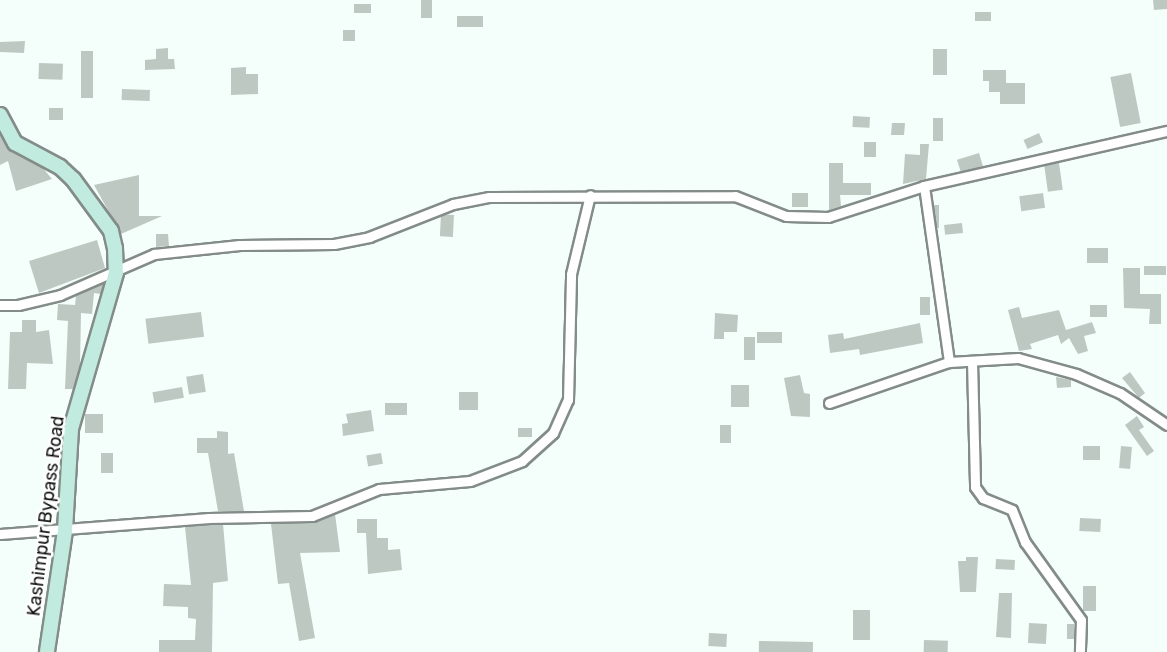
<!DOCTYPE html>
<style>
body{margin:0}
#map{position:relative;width:1167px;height:652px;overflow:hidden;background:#f4fefa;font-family:Rubik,sans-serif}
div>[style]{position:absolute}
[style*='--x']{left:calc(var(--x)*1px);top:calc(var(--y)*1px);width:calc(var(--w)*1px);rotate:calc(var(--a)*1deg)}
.building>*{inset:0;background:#bec8c3;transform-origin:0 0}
.roads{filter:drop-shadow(2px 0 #838c88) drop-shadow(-2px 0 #838c88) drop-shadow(0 2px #838c88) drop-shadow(0 -2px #838c88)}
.street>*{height:9px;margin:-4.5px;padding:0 4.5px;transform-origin:4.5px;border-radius:4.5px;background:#fff}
.secondary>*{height:14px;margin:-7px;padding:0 7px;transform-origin:7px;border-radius:7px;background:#c2ebdf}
span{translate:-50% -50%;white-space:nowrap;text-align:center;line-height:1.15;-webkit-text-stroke:5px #fff;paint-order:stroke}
.street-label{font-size:18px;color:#0e1110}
</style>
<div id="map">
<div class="building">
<div style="left:421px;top:0;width:11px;height:18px"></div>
<div style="clip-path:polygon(1153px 0,1167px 0,1167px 9px,1154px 10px)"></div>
<div style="left:371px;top:4px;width:9px;height:17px;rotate:90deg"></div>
<div style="left:975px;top:12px;width:16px;height:9px"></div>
<div style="left:457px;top:16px;width:26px;height:11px"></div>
<div style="left:343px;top:30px;width:12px;height:11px"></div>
<div style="clip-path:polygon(25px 41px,24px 53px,0 52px,0 42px)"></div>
<div style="clip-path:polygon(168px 48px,168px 59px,174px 59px,175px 69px,145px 70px,145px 60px,156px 59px,156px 49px)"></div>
<div style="left:933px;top:49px;width:14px;height:26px"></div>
<div style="left:81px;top:51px;width:12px;height:47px"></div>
<div style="left:39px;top:63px;width:24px;height:16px;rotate:2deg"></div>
<div style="clip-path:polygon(246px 67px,246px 74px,258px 74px,258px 94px,231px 95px,231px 68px)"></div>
<div style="clip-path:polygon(983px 70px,1006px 70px,1006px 83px,1025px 83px,1025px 104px,1000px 104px,1000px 92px,989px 92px,989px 81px,983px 81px)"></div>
<div style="left:1131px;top:73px;width:51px;height:21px;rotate:79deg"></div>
<div style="left:122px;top:89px;width:28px;height:11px;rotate:2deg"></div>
<div style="left:49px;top:108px;width:14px;height:12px"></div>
<div style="left:853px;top:116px;width:17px;height:11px;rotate:3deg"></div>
<div style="left:933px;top:118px;width:10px;height:23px"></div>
<div style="clip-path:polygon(892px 123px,905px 123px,904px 135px,891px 135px)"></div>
<div style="left:1039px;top:133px;width:10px;height:17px;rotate:66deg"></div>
<div style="clip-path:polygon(0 135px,8px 149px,42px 167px,52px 179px,16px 191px,8px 161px,0 165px)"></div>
<div style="left:864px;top:142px;width:12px;height:15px"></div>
<div style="clip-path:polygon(920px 144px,929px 144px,926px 179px,903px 184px,905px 154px,920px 155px)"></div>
<div style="left:979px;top:153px;width:14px;height:23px;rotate:73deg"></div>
<div style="clip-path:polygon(829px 163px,843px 163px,843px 183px,871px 183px,871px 195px,840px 195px,841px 206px,829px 210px)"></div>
<div style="left:1059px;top:163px;width:27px;height:15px;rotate:82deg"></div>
<div style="clip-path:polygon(139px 175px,139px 216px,162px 216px,121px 234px,94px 185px)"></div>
<div style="left:792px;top:193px;width:16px;height:14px"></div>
<div style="left:1043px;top:193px;width:15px;height:24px;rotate:82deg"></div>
<div style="left:934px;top:205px;width:5px;height:23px"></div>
<div style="left:454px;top:215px;width:22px;height:13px;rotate:93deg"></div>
<div style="left:962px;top:223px;width:10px;height:18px;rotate:84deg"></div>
<div style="clip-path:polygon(156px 234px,168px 234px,169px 246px,156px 247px)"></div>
<div style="clip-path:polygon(97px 240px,105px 268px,39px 293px,29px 261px)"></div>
<div style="left:1087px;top:248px;width:21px;height:15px"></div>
<div style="left:1144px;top:266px;width:22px;height:9px"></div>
<div style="clip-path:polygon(1123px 268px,1140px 268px,1140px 294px,1161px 294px,1161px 324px,1149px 324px,1150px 309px,1124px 308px)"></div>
<div style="clip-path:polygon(103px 284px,101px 294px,94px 293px,92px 314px,81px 313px,80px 365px,73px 389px,65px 389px,68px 321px,57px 320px,58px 304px,75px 305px,76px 296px)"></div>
<div style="left:920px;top:297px;width:10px;height:18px"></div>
<div style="left:1090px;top:305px;width:17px;height:12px"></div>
<div style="clip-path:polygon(1019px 307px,1022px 318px,1059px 310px,1066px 330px,1092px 322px,1096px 333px,1084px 336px,1088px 351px,1078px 354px,1069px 338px,1061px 344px,1058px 335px,1030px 344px,1032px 349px,1019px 351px,1008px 310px)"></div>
<div style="left:201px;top:312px;width:25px;height:56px;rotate:83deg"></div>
<div style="clip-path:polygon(715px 313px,738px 315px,737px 332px,724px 332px,724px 339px,714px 339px)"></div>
<div style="clip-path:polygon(22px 320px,36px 320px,36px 332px,49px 330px,53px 364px,27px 363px,26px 389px,8px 389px,10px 332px,22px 332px)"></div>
<div style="clip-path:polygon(920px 323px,923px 343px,860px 355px,859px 349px,830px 353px,828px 335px,843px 333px,844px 339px)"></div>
<div style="left:757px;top:332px;width:25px;height:11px"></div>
<div style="left:744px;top:337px;width:11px;height:23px"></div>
<div style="clip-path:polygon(1130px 372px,1145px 393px,1139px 398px,1122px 378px)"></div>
<div style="left:203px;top:374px;width:18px;height:17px;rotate:81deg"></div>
<div style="clip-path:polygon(800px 375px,804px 393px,810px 394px,810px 417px,791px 416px,784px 378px)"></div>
<div style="clip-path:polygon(1056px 377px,1071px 380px,1071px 387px,1057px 388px)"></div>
<div style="left:731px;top:385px;width:18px;height:22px"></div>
<div style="left:182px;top:387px;width:11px;height:30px;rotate:80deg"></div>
<div style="left:459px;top:392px;width:19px;height:18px"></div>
<div style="left:385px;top:403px;width:22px;height:12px"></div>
<div style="clip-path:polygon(371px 410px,374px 431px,343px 436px,342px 424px,348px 423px,346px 414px)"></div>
<div style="left:103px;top:414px;width:19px;height:18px;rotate:90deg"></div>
<div style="clip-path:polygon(1137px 416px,1144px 427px,1139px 430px,1154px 451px,1147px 456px,1125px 425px)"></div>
<div style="left:720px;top:425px;width:11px;height:18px"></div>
<div style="left:518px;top:428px;width:14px;height:9px"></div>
<div style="clip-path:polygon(217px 431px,228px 432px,228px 454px,234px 453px,244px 511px,218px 511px,208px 453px,197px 453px,197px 438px,217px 438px)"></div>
<div style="left:1083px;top:446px;width:17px;height:14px"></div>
<div style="left:1121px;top:446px;width:11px;height:22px;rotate:5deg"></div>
<div style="left:101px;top:453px;width:12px;height:20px"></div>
<div style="left:381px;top:453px;width:11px;height:15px;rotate:80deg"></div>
<div style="clip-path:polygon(335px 514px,340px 552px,300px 553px,315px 638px,299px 641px,289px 583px,278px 584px,271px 524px,313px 523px)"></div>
<div style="left:1080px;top:518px;width:21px;height:13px;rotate:3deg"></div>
<div style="clip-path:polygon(357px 519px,377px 519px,377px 538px,388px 538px,388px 550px,400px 549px,402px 570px,368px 574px,366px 533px,357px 533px)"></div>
<div style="clip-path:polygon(223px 524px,228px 581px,213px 583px,212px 652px,159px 652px,159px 640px,195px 640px,196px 619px,188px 618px,188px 607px,163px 606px,164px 584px,191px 585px,185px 527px)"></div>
<div style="clip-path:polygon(966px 557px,978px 557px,976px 592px,960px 592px,958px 561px,966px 561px)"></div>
<div style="left:996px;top:559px;width:19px;height:10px;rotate:3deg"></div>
<div style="left:1083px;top:586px;width:13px;height:25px"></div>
<div style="clip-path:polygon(999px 593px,1012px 593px,1011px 638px,996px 637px)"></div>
<div style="left:853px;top:610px;width:17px;height:30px"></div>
<div style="left:1029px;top:623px;width:18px;height:20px;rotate:3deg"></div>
<div style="left:1067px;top:624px;width:7px;height:15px"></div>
<div style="left:709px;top:633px;width:18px;height:13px;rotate:3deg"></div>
<div style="left:924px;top:640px;width:24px;height:12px;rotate:2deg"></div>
<div style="left:759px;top:641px;width:54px;height:11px;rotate:1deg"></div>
</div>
<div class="roads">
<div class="street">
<div style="--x:924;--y:186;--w:178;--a:81.9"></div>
<div style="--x:0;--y:305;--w:18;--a:0"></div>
<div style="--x:18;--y:305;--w:43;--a:-13.4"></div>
<div style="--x:60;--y:295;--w:103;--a:-23.6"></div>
<div style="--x:154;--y:254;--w:86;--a:-6"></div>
<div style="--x:240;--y:245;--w:94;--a:-0.6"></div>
<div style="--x:334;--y:244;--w:36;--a:-11"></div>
<div style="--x:369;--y:237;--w:90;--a:-21.4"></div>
<div style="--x:453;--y:204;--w:37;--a:-11"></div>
<div style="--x:489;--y:197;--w:246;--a:-0.2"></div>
<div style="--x:735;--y:196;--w:55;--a:21.4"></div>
<div style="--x:786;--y:216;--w:42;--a:1.4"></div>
<div style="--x:828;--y:217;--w:101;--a:-17.9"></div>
<div style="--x:924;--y:186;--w:249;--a:-12.8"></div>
<div style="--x:972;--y:361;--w:126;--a:88.6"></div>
<div style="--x:975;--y:487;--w:14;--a:54"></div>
<div style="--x:983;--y:498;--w:31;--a:22"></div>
<div style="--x:1012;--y:510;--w:35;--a:68"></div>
<div style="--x:1025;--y:542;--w:96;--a:54.3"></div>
<div style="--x:1081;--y:620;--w:32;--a:92"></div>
<div style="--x:829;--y:403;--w:127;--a:-18.9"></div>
<div style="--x:949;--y:362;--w:69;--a:-3.3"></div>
<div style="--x:1018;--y:358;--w:60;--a:15.4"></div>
<div style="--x:1076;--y:374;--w:48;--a:23.4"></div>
<div style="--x:1120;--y:393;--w:57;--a:34.2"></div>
<div style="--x:0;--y:534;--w:210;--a:-4.4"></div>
<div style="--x:209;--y:518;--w:103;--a:-1.1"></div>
<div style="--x:312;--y:516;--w:72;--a:-21.9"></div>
<div style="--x:379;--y:489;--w:91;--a:-5"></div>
<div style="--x:470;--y:481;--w:56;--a:-21"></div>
<div style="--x:522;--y:461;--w:42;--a:-42.1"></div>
<div style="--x:553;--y:433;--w:36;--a:-66"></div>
<div style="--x:568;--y:400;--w:126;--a:-88.6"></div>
<div style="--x:571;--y:274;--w:81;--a:-76.5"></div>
</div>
<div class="secondary">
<div style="--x:0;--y:115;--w:32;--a:62"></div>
<div style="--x:15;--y:143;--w:51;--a:28.1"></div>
<div style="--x:60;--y:167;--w:18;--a:43"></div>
<div style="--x:73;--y:179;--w:64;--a:53.8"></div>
<div style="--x:111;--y:231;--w:17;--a:77"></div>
<div style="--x:115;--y:248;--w:25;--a:88"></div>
<div style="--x:116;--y:273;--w:162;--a:106.1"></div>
<div style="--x:71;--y:429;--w:102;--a:93.4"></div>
<div style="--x:65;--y:531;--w:122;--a:98.5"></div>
</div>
</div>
<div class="street-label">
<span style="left:46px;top:516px;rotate:-83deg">Kashimpur Bypass Road</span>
</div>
</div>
